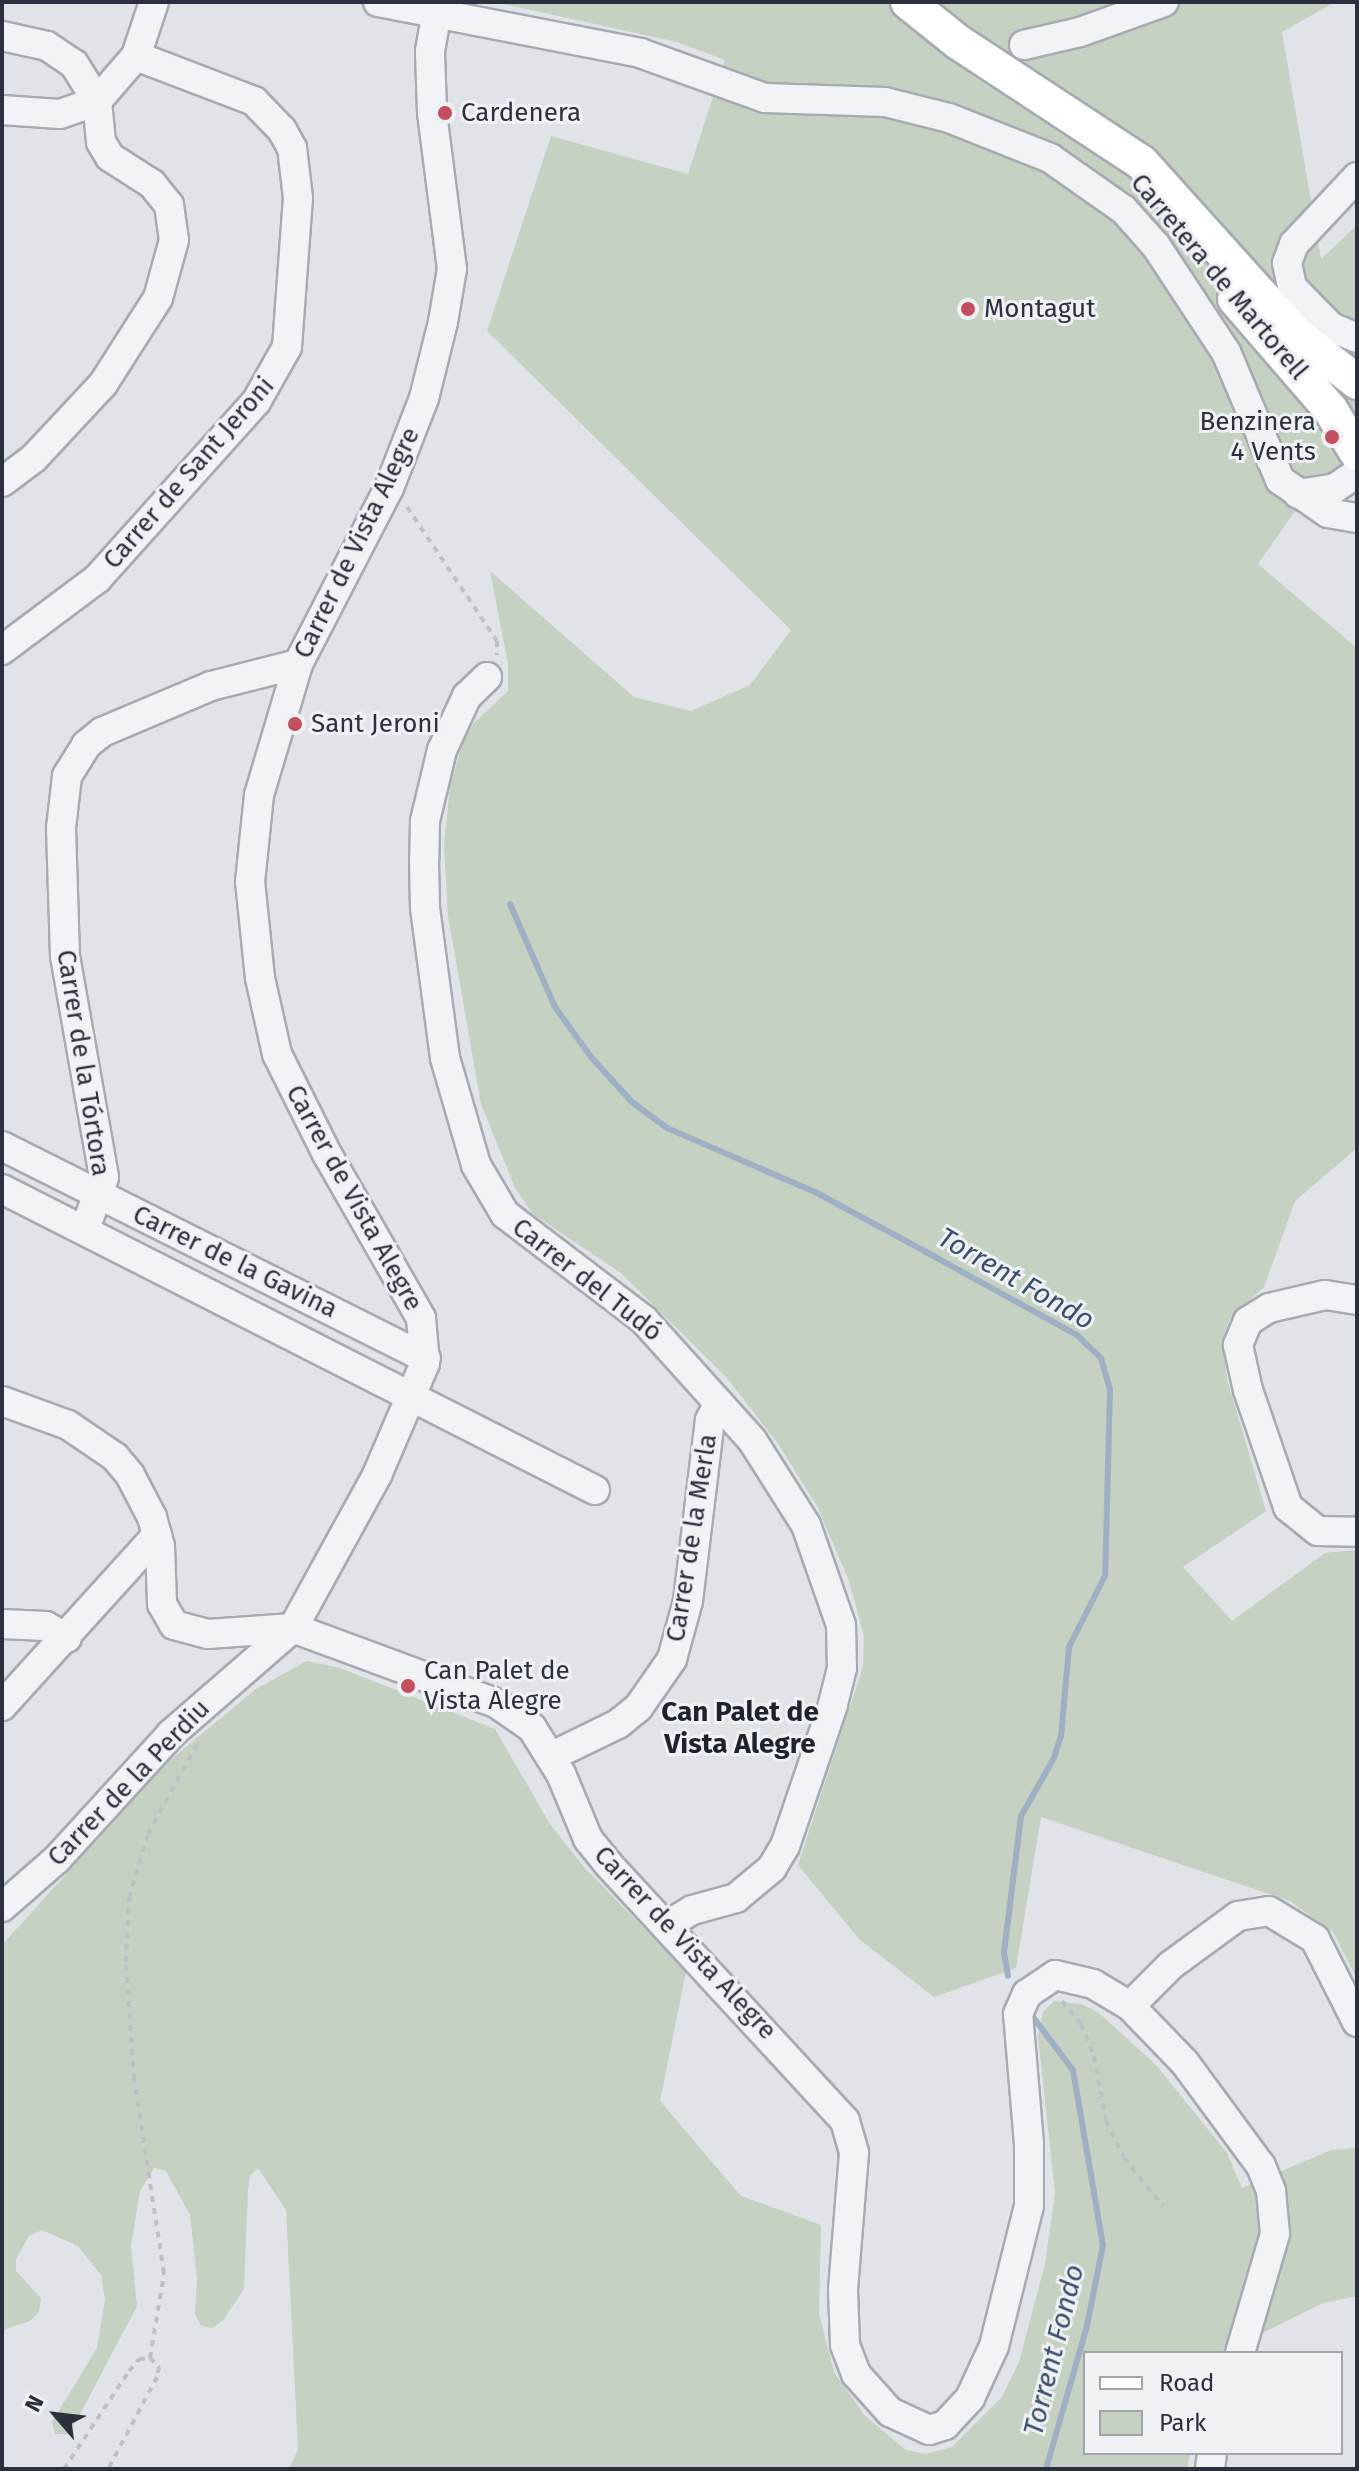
<!DOCTYPE html>
<meta charset="utf-8">
<style>
body{margin:0}
#map{position:relative;width:1359px;height:2471px;overflow:hidden;background:#e0e3e8;font-family:"Fira Sans",sans-serif}
div>[style]{position:absolute}
[style*='--x']{left:calc(var(--x)*1px);top:calc(var(--y)*1px);width:calc(var(--w)*1px);rotate:calc(var(--a)*1deg)}
.green>*{inset:0;background:#c5d1c1}
.stream>*{height:6px;margin:-3px;padding:0 3px;transform-origin:3px;border-radius:3px;background:#9db0c5}
.path>*{height:4px;margin-top:-2px;transform-origin:0;background:repeating-linear-gradient(90deg,#bec0c6 0 6px,transparent 0 12px)}
.roads{filter:drop-shadow(2px 0 #a6aab2) drop-shadow(-2px 0 #a6aab2) drop-shadow(0 2px #a6aab2) drop-shadow(0 -2px #a6aab2)}
.minor>*{height:28px;margin:-14px;padding:0 14px;transform-origin:14px;border-radius:14px;background:#f2f3f6}
.major>*{height:34px;margin:-17px;padding:0 17px;transform-origin:17px;border-radius:17px;background:#fff}
.dots>*{width:22px;height:22px;translate:-50% -50%;box-sizing:border-box;border:4px solid #eff1f5;border-radius:50%}
span{translate:-50% -50%;white-space:nowrap;text-align:center;line-height:1.15;-webkit-text-stroke:6px #eff1f5;paint-order:stroke}
.poi-label{font-size:26px;color:#2a303e}
.left{translate:0 -50%;text-align:left}
.right{translate:-100% -50%;text-align:right}
.street-label{font-size:26px;color:#2a303e}
.water-label{font-size:28px;color:#374e6e;font-style:italic}
.neighbourhood-label{font-size:28px;color:#1c222e;font-weight:700}
.frame{position:absolute;inset:0;border:4px solid #2a303e;pointer-events:none}
.legend{position:absolute;left:1083px;top:2351px;width:260px;height:104px;box-sizing:border-box;background:#eff1f5;border:2px solid #a0a4ac;margin:0;padding:10px 14px;list-style:none;font-size:24px;color:#2a303e}
.legend li{display:flex;align-items:center;gap:16px;height:40px}
.legend b{width:40px;border:2px solid #a0a4ac}
.north{position:absolute;left:16px;top:2375px;width:80px;height:80px;-webkit-text-stroke:6px #eff1f5;paint-order:stroke;rotate:298deg;font-size:22px;font-weight:700;line-height:32px;text-align:center;color:#2a303e}
.north::after{content:'';display:block;margin:auto;width:28px;height:36px;background:#2a303e;clip-path:polygon(50% 0,100% 100%,50% 72%,0 100%)}
</style>
<div id="map">
<div class="green">
<div style="clip-path:polygon(494px 2px,1335px 2px,1282px 32px,1321px 259px,1357px 225px,1357px 452px,1293px 514px,1258px 564px,1357px 648px,1357px 1148px,1295px 1201px,1264px 1287px,1231px 1317px,1223px 1336px,1227px 1379px,1266px 1511px,1183px 1567px,1232px 1621px,1325px 1553px,1357px 1550px,1357px 1979px,1333px 1932px,1290px 1901px,1041px 1817px,1016px 1968px,934px 1997px,860px 1940px,798px 1865px,863px 1667px,864px 1636px,849px 1581px,817px 1506px,779px 1445px,727px 1378px,621px 1273px,533px 1214px,515px 1188px,481px 1104px,448px 916px,444px 845px,450px 786px,463px 742px,473px 724px,508px 691px,508px 664px,490px 571px,634px 697px,691px 711px,750px 685px,791px 630px,487px 331px,551px 136px,688px 174px,725px 60px,677px 42px)"></div>
<div style="clip-path:polygon(307px 1661px,340px 1668px,495px 1729px,550px 1824px,583px 1866px,686px 1971px,660px 2101px,741px 2196px,821px 2225px,819px 2314px,834px 2372px,865px 2416px,906px 2450px,926px 2454px,952px 2447px,1002px 2397px,1019px 2362px,1045px 2264px,1055px 2193px,1038px 2036px,1043px 2012px,1054px 2001px,1081px 2004px,1098px 2012px,1156px 2065px,1227px 2153px,1242px 2188px,1331px 2150px,1357px 2148px,1357px 2296px,1323px 2303px,1222px 2353px,1085px 2353px,1085px 2453px,1190px 2453px,1187px 2469px,289px 2469px,298px 2449px,286px 2210px,258px 2168px,250px 2176px,248px 2190px,244px 2289px,223px 2320px,213px 2328px,201px 2326px,195px 2314px,197px 2278px,190px 2215px,166px 2171px,154px 2168px,140px 2191px,131px 2246px,137px 2306px,76px 2422px,68px 2434px,55px 2434px,52px 2422px,97px 2348px,105px 2299px,101px 2275px,78px 2246px,42px 2230px,29px 2236px,16px 2259px,16px 2271px,41px 2298px,39px 2312px,30px 2321px,2px 2330px,2px 1945px,169px 1761px,256px 1689px)"></div>
</div>
<div class="stream">
<div style="--x:510;--y:904;--w:112;--a:66.4"></div>
<div style="--x:555;--y:1007;--w:62;--a:54.2"></div>
<div style="--x:591;--y:1057;--w:61;--a:47.7"></div>
<div style="--x:632;--y:1102;--w:44;--a:36.6"></div>
<div style="--x:667;--y:1128;--w:163;--a:23.4"></div>
<div style="--x:817;--y:1193;--w:124;--a:28.4"></div>
<div style="--x:926;--y:1252;--w:172;--a:28.8"></div>
<div style="--x:1077;--y:1335;--w:33;--a:44"></div>
<div style="--x:1101;--y:1358;--w:33;--a:74"></div>
<div style="--x:1110;--y:1390;--w:186;--a:91.5"></div>
<div style="--x:1105;--y:1576;--w:80;--a:116.9"></div>
<div style="--x:1069;--y:1647;--w:89;--a:95.1"></div>
<div style="--x:1061;--y:1736;--w:23;--a:108"></div>
<div style="--x:1054;--y:1758;--w:67;--a:119.6"></div>
<div style="--x:1021;--y:1816;--w:138;--a:97.1"></div>
<div style="--x:1004;--y:1953;--w:23;--a:80"></div>
<div style="--x:1033;--y:2017;--w:66;--a:53"></div>
<div style="--x:1073;--y:2070;--w:178;--a:80.3"></div>
<div style="--x:1103;--y:2245;--w:83;--a:101.2"></div>
<div style="--x:1087;--y:2326;--w:149;--a:106"></div>
</div>
<div class="path">
<div style="--x:407;--y:507;--w:161;--a:56.1"></div>
<div style="--x:497;--y:641;--w:14;--a:90"></div>
<div style="--x:1062;--y:2001;--w:30;--a:50"></div>
<div style="--x:1081;--y:2024;--w:35;--a:68"></div>
<div style="--x:1094;--y:2056;--w:66;--a:79.5"></div>
<div style="--x:1106;--y:2121;--w:41;--a:64.1"></div>
<div style="--x:1124;--y:2158;--w:62;--a:50.9"></div>
<div style="--x:150;--y:2358;--w:86;--a:-80.6"></div>
<div style="--x:164;--y:2273;--w:196;--a:-98.8"></div>
<div style="--x:134;--y:2079;--w:117;--a:-93.9"></div>
<div style="--x:126;--y:1962;--w:64;--a:-87.3"></div>
<div style="--x:129;--y:1898;--w:67;--a:-73.5"></div>
<div style="--x:148;--y:1834;--w:102;--a:-61.4"></div>
<div style="--x:64;--y:2469;--w:118;--a:-56.4"></div>
<div style="--x:129;--y:2371;--w:16;--a:-50"></div>
<div style="--x:139;--y:2359;--w:11;--a:-5"></div>
<div style="--x:150;--y:2358;--w:13;--a:45"></div>
<div style="--x:159;--y:2367;--w:10;--a:101"></div>
<div style="--x:157;--y:2377;--w:104;--a:118"></div>
</div>
<div class="roads">
<div class="minor">
<div style="--x:378;--y:2;--w:267;--a:11"></div>
<div style="--x:640;--y:53;--w:133;--a:19.8"></div>
<div style="--x:765;--y:98;--w:120;--a:1.9"></div>
<div style="--x:885;--y:102;--w:66;--a:14"></div>
<div style="--x:949;--y:118;--w:109;--a:21.6"></div>
<div style="--x:1050;--y:158;--w:90;--a:35.1"></div>
<div style="--x:1124;--y:210;--w:48;--a:48.4"></div>
<div style="--x:1156;--y:246;--w:127;--a:56.6"></div>
<div style="--x:1226;--y:352;--w:139;--a:67.1"></div>
<div style="--x:1280;--y:480;--w:58;--a:34.5"></div>
<div style="--x:1328;--y:513;--w:29;--a:10"></div>
<div style="--x:2;--y:36;--w:46;--a:12.5"></div>
<div style="--x:47;--y:46;--w:32;--a:34"></div>
<div style="--x:74;--y:64;--w:44;--a:58.1"></div>
<div style="--x:97;--y:101;--w:41;--a:84.4"></div>
<div style="--x:101;--y:142;--w:17;--a:59"></div>
<div style="--x:110;--y:157;--w:50;--a:32.7"></div>
<div style="--x:152;--y:184;--w:27;--a:51"></div>
<div style="--x:169;--y:205;--w:35;--a:82"></div>
<div style="--x:174;--y:240;--w:60;--a:105.4"></div>
<div style="--x:158;--y:298;--w:102;--a:122.6"></div>
<div style="--x:103;--y:384;--w:101;--a:133"></div>
<div style="--x:34;--y:458;--w:40;--a:143"></div>
<div style="--x:1024;--y:45;--w:57;--a:-13.1"></div>
<div style="--x:1080;--y:32;--w:89;--a:-19.7"></div>
<div style="--x:2;--y:110;--w:58;--a:3.9"></div>
<div style="--x:60;--y:114;--w:39;--a:-19"></div>
<div style="--x:97;--y:101;--w:60;--a:-49.1"></div>
<div style="--x:136;--y:56;--w:57;--a:-71.6"></div>
<div style="--x:1357;--y:177;--w:92;--a:133.2"></div>
<div style="--x:1294;--y:244;--w:20;--a:110"></div>
<div style="--x:1287;--y:263;--w:25;--a:78"></div>
<div style="--x:1292;--y:287;--w:56;--a:45.7"></div>
<div style="--x:1331;--y:327;--w:28;--a:23"></div>
<div style="--x:1298;--y:494;--w:37;--a:-9"></div>
<div style="--x:1335;--y:488;--w:27;--a:-34"></div>
<div style="--x:2;--y:650;--w:119;--a:-36.8"></div>
<div style="--x:97;--y:579;--w:238;--a:-48.1"></div>
<div style="--x:256;--y:402;--w:63;--a:-60.6"></div>
<div style="--x:287;--y:347;--w:149;--a:-85.8"></div>
<div style="--x:298;--y:198;--w:50;--a:-96.8"></div>
<div style="--x:292;--y:148;--w:21;--a:-119"></div>
<div style="--x:282;--y:130;--w:40;--a:-134"></div>
<div style="--x:254;--y:101;--w:126;--a:-159.1"></div>
<div style="--x:487;--y:677;--w:28;--a:136"></div>
<div style="--x:467;--y:696;--w:60;--a:114.8"></div>
<div style="--x:442;--y:750;--w:73;--a:103.5"></div>
<div style="--x:425;--y:821;--w:39;--a:91"></div>
<div style="--x:424;--y:860;--w:48;--a:88.8"></div>
<div style="--x:425;--y:908;--w:151;--a:82.4"></div>
<div style="--x:445;--y:1058;--w:111;--a:73.8"></div>
<div style="--x:476;--y:1165;--w:57;--a:59.4"></div>
<div style="--x:505;--y:1214;--w:175;--a:37.3"></div>
<div style="--x:644;--y:1320;--w:161;--a:48"></div>
<div style="--x:752;--y:1440;--w:101;--a:57.6"></div>
<div style="--x:806;--y:1525;--w:106;--a:70.7"></div>
<div style="--x:841;--y:1625;--w:43;--a:88.7"></div>
<div style="--x:842;--y:1668;--w:38;--a:104"></div>
<div style="--x:833;--y:1705;--w:149;--a:108.8"></div>
<div style="--x:785;--y:1846;--w:26;--a:121"></div>
<div style="--x:772;--y:1868;--w:47;--a:140.2"></div>
<div style="--x:736;--y:1898;--w:46;--a:164.7"></div>
<div style="--x:692;--y:1910;--w:31;--a:148"></div>
<div style="--x:2;--y:1146;--w:474;--a:26.6"></div>
<div style="--x:2;--y:1189;--w:665;--a:26.91"></div>
<div style="--x:85;--y:1229;--w:55;--a:-69.9"></div>
<div style="--x:104;--y:1177;--w:224;--a:-100"></div>
<div style="--x:65;--y:956;--w:128;--a:-91.8"></div>
<div style="--x:61;--y:828;--w:52;--a:-83.4"></div>
<div style="--x:67;--y:776;--w:36;--a:-58"></div>
<div style="--x:86;--y:745;--w:21;--a:-39"></div>
<div style="--x:102;--y:732;--w:118;--a:-22.9"></div>
<div style="--x:211;--y:686;--w:90;--a:-14.2"></div>
<div style="--x:1357;--y:1300;--w:32;--a:-171"></div>
<div style="--x:1325;--y:1295;--w:57;--a:166.9"></div>
<div style="--x:1269;--y:1308;--w:25;--a:148"></div>
<div style="--x:1248;--y:1321;--w:26;--a:113"></div>
<div style="--x:1238;--y:1345;--w:46;--a:77.5"></div>
<div style="--x:1248;--y:1390;--w:124;--a:71.1"></div>
<div style="--x:1288;--y:1507;--w:38;--a:39"></div>
<div style="--x:1318;--y:1531;--w:39;--a:1"></div>
<div style="--x:2;--y:1401;--w:70;--a:20"></div>
<div style="--x:68;--y:1425;--w:57;--a:34.2"></div>
<div style="--x:115;--y:1457;--w:23;--a:50"></div>
<div style="--x:130;--y:1475;--w:47;--a:62.4"></div>
<div style="--x:152;--y:1517;--w:30;--a:75"></div>
<div style="--x:160;--y:1546;--w:58;--a:88"></div>
<div style="--x:162;--y:1604;--w:24;--a:60"></div>
<div style="--x:174;--y:1625;--w:35;--a:15"></div>
<div style="--x:208;--y:1634;--w:85;--a:-4"></div>
<div style="--x:293;--y:1628;--w:216;--a:20.3"></div>
<div style="--x:496;--y:1703;--w:44;--a:34.8"></div>
<div style="--x:532;--y:1728;--w:54;--a:57.8"></div>
<div style="--x:561;--y:1774;--w:70;--a:67.4"></div>
<div style="--x:588;--y:1839;--w:33;--a:51"></div>
<div style="--x:609;--y:1865;--w:348;--a:47.3"></div>
<div style="--x:845;--y:2121;--w:33;--a:74"></div>
<div style="--x:854;--y:2153;--w:137;--a:94.6"></div>
<div style="--x:843;--y:2290;--w:55;--a:87.9"></div>
<div style="--x:845;--y:2345;--w:31;--a:69"></div>
<div style="--x:856;--y:2374;--w:51;--a:48.2"></div>
<div style="--x:890;--y:2412;--w:43;--a:24.8"></div>
<div style="--x:929;--y:2430;--w:17;--a:-17"></div>
<div style="--x:945;--y:2425;--w:37;--a:-47"></div>
<div style="--x:970;--y:2398;--w:57;--a:-65.2"></div>
<div style="--x:994;--y:2346;--w:144;--a:-76"></div>
<div style="--x:1029;--y:2206;--w:62;--a:-90"></div>
<div style="--x:1029;--y:2144;--w:130;--a:-94.8"></div>
<div style="--x:1018;--y:2014;--w:22;--a:-66"></div>
<div style="--x:1027;--y:1994;--w:34;--a:-34"></div>
<div style="--x:1055;--y:1975;--w:39;--a:13"></div>
<div style="--x:1093;--y:1984;--w:43;--a:30.7"></div>
<div style="--x:1130;--y:2006;--w:79;--a:46"></div>
<div style="--x:1185;--y:2063;--w:128;--a:53.6"></div>
<div style="--x:1261;--y:2166;--w:27;--a:68"></div>
<div style="--x:1271;--y:2191;--w:43;--a:84.7"></div>
<div style="--x:1275;--y:2234;--w:124;--a:106.4"></div>
<div style="--x:2;--y:1624;--w:44;--a:2.6"></div>
<div style="--x:46;--y:1626;--w:24;--a:30"></div>
<div style="--x:2;--y:1706;--w:231;--a:-47.8"></div>
<div style="--x:552;--y:1756;--w:73;--a:-25.9"></div>
<div style="--x:618;--y:1724;--w:26;--a:-39"></div>
<div style="--x:638;--y:1708;--w:60;--a:-55.2"></div>
<div style="--x:672;--y:1659;--w:60;--a:-74.6"></div>
<div style="--x:688;--y:1601;--w:182;--a:-83.1"></div>
<div style="--x:710;--y:1420;--w:19;--a:-62"></div>
<div style="--x:2;--y:1907;--w:73;--a:-41.1"></div>
<div style="--x:57;--y:1859;--w:169;--a:-47.6"></div>
<div style="--x:171;--y:1734;--w:162;--a:-41"></div>
<div style="--x:293;--y:1628;--w:175;--a:-61.2"></div>
<div style="--x:377;--y:1475;--w:122;--a:-66.8"></div>
<div style="--x:425;--y:1363;--w:45;--a:-95.1"></div>
<div style="--x:421;--y:1318;--w:189;--a:-119.8"></div>
<div style="--x:327;--y:1154;--w:112;--a:-116.6"></div>
<div style="--x:277;--y:1054;--w:78;--a:-102.6"></div>
<div style="--x:260;--y:978;--w:97;--a:-95.9"></div>
<div style="--x:250;--y:882;--w:87;--a:-84.1"></div>
<div style="--x:259;--y:795;--w:137;--a:-73.4"></div>
<div style="--x:298;--y:664;--w:198;--a:-62.7"></div>
<div style="--x:389;--y:488;--w:97;--a:-68.7"></div>
<div style="--x:424;--y:398;--w:78;--a:-76"></div>
<div style="--x:443;--y:322;--w:54;--a:-80.4"></div>
<div style="--x:452;--y:269;--w:158;--a:-97.3"></div>
<div style="--x:432;--y:112;--w:61;--a:-91.9"></div>
<div style="--x:430;--y:51;--w:36;--a:-80"></div>
<div style="--x:1130;--y:2006;--w:58;--a:-45"></div>
<div style="--x:1171;--y:1965;--w:83;--a:-36.2"></div>
<div style="--x:1238;--y:1916;--w:31;--a:-9"></div>
<div style="--x:1269;--y:1911;--w:54;--a:31.3"></div>
<div style="--x:1315;--y:1939;--w:93;--a:63.2"></div>
<div style="--x:1210;--y:2469;--w:16;--a:-83"></div>
</div>
<div class="major">
<div style="--x:908;--y:2;--w:64;--a:38.7"></div>
<div style="--x:958;--y:42;--w:219;--a:33.3"></div>
<div style="--x:1141;--y:162;--w:232;--a:48"></div>
<div style="--x:1296;--y:334;--w:78;--a:38.2"></div>
<div style="--x:1235;--y:299;--w:145;--a:49.2"></div>
<div style="--x:1330;--y:409;--w:52;--a:58.5"></div>
</div>
</div>
<div class="dots">
<div style="left:445px;top:113px;background:#c44e5c"></div>
<div style="left:968px;top:309px;background:#c44e5c"></div>
<div style="left:1332px;top:437px;background:#c44e5c"></div>
<div style="left:295px;top:724px;background:#c44e5c"></div>
<div style="left:408px;top:1686px;background:#c44e5c"></div>
</div>
<div class="poi-label">
<span class="left" style="left:461px;top:113px">Cardenera</span>
<span class="left" style="left:984px;top:309px">Montagut</span>
<span class="right" style="left:1316px;top:437px">Benzinera<br>4 Vents</span>
<span class="left" style="left:311px;top:724px">Sant Jeroni</span>
<span class="left" style="left:424px;top:1686px">Can Palet de<br>Vista Alegre</span>
</div>
<div class="street-label">
<span style="left:1219px;top:277px;rotate:50deg">Carretera de Martorell</span>
<span style="left:189px;top:473px;rotate:-49deg">Carrer de Sant Jeroni</span>
<span style="left:357px;top:543px;rotate:-64deg">Carrer de Vista Alegre</span>
<span style="left:83px;top:1063px;rotate:81deg">Carrer de la Tórtora</span>
<span style="left:354px;top:1198px;rotate:61deg">Carrer de Vista Alegre</span>
<span style="left:235px;top:1262px;rotate:26deg">Carrer de la Gavina</span>
<span style="left:587px;top:1280px;rotate:38deg">Carrer del Tudó</span>
<span style="left:692px;top:1538px;rotate:-81deg">Carrer de la Merla</span>
<span style="left:129px;top:1783px;rotate:-46deg">Carrer de la Perdiu</span>
<span style="left:685px;top:1943px;rotate:47deg">Carrer de Vista Alegre</span>
</div>
<div class="water-label">
<span style="left:1016px;top:1279px;rotate:30deg">Torrent Fondo</span>
<span style="left:1054px;top:2350px;rotate:-76deg">Torrent Fondo</span>
</div>
<div class="neighbourhood-label">
<span style="left:740px;top:1728px">Can Palet de<br>Vista Alegre</span>
</div>
<div class="frame"></div>
<ul class="legend">
<li><b style="height:10px;background:#fff"></b>Road</li>
<li><b style="height:22px;background:#c5d1c1"></b>Park</li>
</ul>
<div class="north">N</div>
</div>
